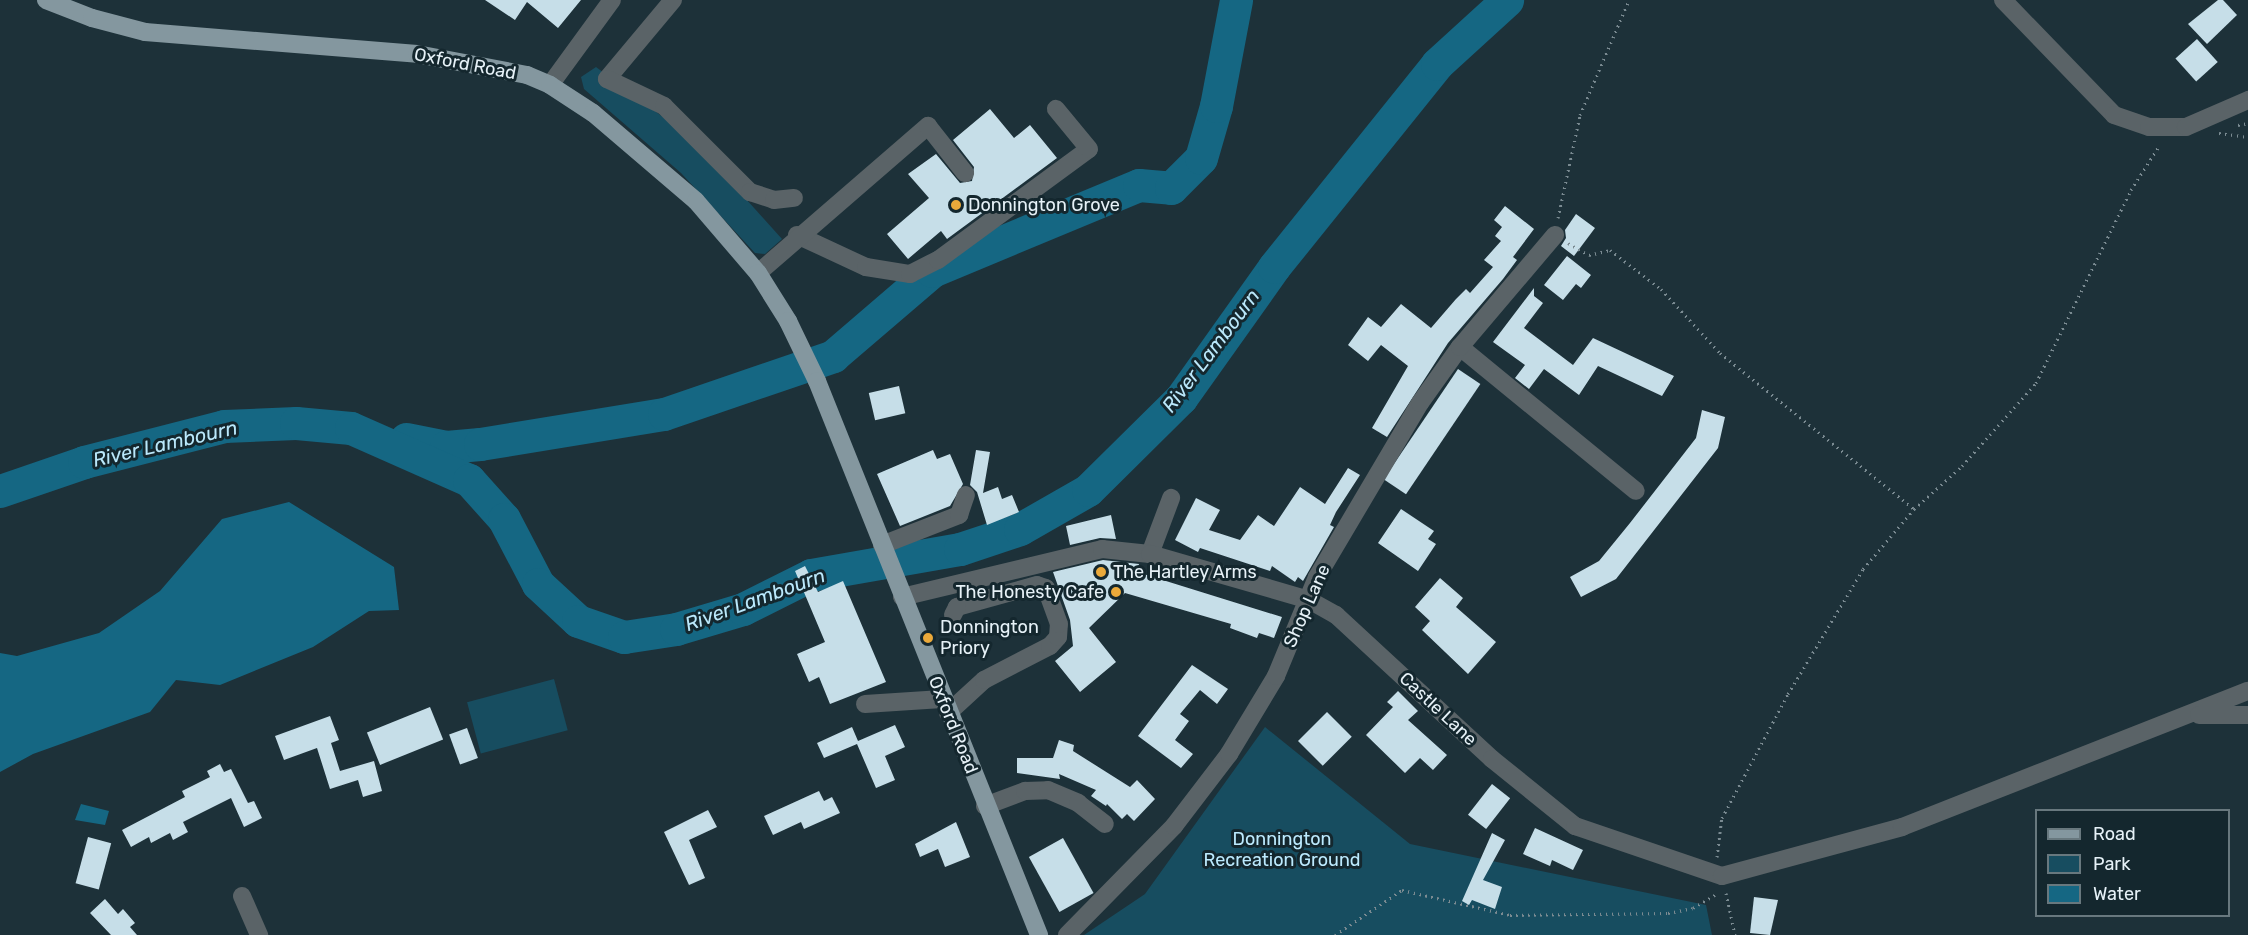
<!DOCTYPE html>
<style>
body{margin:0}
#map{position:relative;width:2248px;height:935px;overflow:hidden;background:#1d3139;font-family:Rubik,sans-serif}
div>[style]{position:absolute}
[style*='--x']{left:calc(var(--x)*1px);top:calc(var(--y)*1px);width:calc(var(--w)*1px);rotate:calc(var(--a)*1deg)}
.green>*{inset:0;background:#174d60;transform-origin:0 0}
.water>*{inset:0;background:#156783}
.river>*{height:33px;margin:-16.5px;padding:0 16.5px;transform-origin:16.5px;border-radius:16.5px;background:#156783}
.building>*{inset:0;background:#c6dee8;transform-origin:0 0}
.path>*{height:3px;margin-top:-1.5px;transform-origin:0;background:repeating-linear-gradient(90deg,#7b8b92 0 1.5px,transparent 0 6px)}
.minor>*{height:18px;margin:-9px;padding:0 9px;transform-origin:9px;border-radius:9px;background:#5a6367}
.major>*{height:18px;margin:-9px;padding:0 9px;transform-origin:9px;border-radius:9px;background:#84979f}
.dots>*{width:16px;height:16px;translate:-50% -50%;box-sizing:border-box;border:3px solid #14272e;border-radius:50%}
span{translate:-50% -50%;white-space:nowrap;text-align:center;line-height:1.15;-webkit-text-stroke:6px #14272e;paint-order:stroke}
.street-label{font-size:18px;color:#e6f1f7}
.poi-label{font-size:18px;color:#e6f1f7}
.left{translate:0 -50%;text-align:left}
.right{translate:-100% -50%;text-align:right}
.park-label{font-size:18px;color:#bceafe}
.water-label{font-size:20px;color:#bae8fb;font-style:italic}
.legend{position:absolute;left:2035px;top:809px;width:195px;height:108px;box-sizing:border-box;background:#14272e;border:2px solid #68787e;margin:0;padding:8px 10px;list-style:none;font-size:18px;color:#e6f1f7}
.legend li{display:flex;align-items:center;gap:12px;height:30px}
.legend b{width:30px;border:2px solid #68787e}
</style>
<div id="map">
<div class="green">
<div style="clip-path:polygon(596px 67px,691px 138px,782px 239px,765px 254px,755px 253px,681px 173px,584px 89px,581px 77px)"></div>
<div style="left:554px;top:679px;width:53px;height:90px;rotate:75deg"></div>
<div style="clip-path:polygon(1265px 727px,1410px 844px,1706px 905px,1712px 935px,1084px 935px,1145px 894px)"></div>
</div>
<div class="water">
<div style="clip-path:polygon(289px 502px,394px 567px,399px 610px,369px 611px,313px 647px,220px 685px,176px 680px,150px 712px,33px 754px,0 772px,0 653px,17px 656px,99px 633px,160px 591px,222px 519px)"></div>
<div style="clip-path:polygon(81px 804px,109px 811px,105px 825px,75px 820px)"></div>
</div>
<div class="river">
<div style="--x:406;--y:439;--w:41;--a:11.3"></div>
<div style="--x:446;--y:447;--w:34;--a:-5"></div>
<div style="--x:480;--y:444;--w:186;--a:-9.3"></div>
<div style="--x:664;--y:414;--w:179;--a:-18.9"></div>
<div style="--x:833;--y:356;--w:130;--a:-40.6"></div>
<div style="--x:932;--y:271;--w:224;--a:-22.6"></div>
<div style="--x:1139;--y:185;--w:32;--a:5"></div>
<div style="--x:1171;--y:188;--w:42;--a:-45"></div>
<div style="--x:1201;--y:158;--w:54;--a:-73.9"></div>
<div style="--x:1216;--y:106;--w:108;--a:-79.3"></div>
<div style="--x:0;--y:491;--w:89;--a:-19"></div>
<div style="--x:84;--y:462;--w:145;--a:-14.4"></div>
<div style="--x:224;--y:426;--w:72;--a:-2.4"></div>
<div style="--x:296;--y:423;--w:55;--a:5.2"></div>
<div style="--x:351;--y:428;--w:129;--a:23.8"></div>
<div style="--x:469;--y:480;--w:52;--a:48.1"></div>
<div style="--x:504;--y:519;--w:73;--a:62.4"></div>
<div style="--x:538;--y:584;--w:54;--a:42.8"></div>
<div style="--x:578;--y:621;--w:49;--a:19.2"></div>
<div style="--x:624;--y:637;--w:53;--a:-8.7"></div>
<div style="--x:676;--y:629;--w:70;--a:-16.6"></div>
<div style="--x:743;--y:609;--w:76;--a:-26.6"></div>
<div style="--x:811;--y:575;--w:151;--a:-9.9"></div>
<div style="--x:960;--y:549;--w:63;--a:-18.4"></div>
<div style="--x:1020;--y:529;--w:78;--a:-29.8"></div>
<div style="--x:1088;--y:490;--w:131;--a:-44.7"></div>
<div style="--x:1181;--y:398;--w:161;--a:-54.6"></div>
<div style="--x:1274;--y:267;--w:260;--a:-51.2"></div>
<div style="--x:1437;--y:64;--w:95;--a:-42.4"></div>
</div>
<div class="building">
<div style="clip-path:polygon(485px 0,581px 0,558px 28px,527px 2px,515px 20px)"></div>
<div style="clip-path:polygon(2218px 0,2223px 0,2237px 15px,2207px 44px,2188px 24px)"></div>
<div style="left:2197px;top:39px;width:31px;height:29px;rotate:48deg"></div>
<div style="clip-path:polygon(990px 109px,1014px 138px,1030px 125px,1057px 158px,947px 239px,941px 231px,908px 259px,887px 234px,929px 198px,908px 174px,936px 154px,960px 183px,972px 181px,974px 167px,953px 140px)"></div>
<div style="clip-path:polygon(1505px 206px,1534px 229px,1513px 257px,1517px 260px,1503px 279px,1448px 343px,1387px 437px,1372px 428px,1408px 366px,1381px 345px,1368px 361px,1348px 345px,1368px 317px,1381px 327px,1401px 304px,1431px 328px,1456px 299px,1466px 289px,1470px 293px,1493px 267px,1484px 260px,1501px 241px,1495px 236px,1502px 227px,1494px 220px)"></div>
<div style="clip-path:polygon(1576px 214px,1595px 228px,1574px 256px,1561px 246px,1566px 238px,1565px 230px)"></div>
<div style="clip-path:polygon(1567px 256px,1591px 275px,1581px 288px,1576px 284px,1563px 300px,1544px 285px)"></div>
<div style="clip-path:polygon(1534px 288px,1534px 296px,1543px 303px,1524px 328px,1573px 365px,1593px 338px,1674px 376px,1662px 396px,1598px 366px,1579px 395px,1544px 369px,1529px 389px,1515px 378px,1525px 365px,1493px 342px)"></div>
<div style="left:1458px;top:369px;width:27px;height:133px;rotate:34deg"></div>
<div style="left:899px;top:386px;width:28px;height:31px;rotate:77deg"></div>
<div style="clip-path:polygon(1702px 410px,1725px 417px,1718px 448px,1616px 579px,1581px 597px,1570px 577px,1599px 561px,1630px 523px,1696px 438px)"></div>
<div style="clip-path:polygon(933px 450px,937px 459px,950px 454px,963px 484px,950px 506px,900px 526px,877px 474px)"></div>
<div style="clip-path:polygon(976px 450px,990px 452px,983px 493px,998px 487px,1002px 499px,1012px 495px,1019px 512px,987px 525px,977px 492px,970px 485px)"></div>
<div style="clip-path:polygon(1348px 468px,1360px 475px,1336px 512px,1330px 525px,1334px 527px,1303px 581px,1298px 577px,1295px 582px,1272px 566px,1270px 571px,1200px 548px,1198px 552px,1175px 540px,1196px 498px,1220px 510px,1209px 530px,1240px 540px,1258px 515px,1274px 526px,1300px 487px,1325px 504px)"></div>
<div style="clip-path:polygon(1401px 509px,1434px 531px,1428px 539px,1436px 544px,1418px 571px,1378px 543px)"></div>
<div style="clip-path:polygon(1111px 515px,1116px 539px,1100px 538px,1070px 545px,1066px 526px)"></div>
<div style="clip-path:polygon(1103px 560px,1139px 564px,1137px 572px,1282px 617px,1274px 638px,1259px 633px,1257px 638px,1230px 628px,1231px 624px,1125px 593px,1089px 628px,1116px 662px,1080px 692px,1055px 661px,1073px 646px,1070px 620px,1053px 572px)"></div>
<div style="clip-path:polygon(805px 566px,818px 592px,843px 581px,886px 682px,830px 704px,819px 677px,809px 682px,797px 654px,825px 642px,795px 571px)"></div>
<div style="clip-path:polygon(1440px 578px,1463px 598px,1456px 607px,1496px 642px,1468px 674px,1422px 630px,1430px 621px,1415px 607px)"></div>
<div style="clip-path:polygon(1192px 665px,1228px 689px,1217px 704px,1200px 690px,1180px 714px,1189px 721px,1175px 740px,1193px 754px,1181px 768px,1138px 736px)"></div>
<div style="clip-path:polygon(1398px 691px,1418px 711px,1408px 720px,1447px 755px,1433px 770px,1420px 758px,1405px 773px,1366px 735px,1393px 707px,1387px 702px)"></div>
<div style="left:430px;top:707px;width:35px;height:68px;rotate:68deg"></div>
<div style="left:1327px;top:712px;width:35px;height:41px;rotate:45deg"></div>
<div style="clip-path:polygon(330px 716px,339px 740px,331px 743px,340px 771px,374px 761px,382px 791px,363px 797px,358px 780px,330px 789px,317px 748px,284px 760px,275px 736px)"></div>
<div style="clip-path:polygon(895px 725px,905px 747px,885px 756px,895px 780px,876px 788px,857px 744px,824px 758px,817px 743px,852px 727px,858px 741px)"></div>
<div style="left:467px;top:728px;width:32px;height:19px;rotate:70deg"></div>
<div style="clip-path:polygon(1059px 740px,1074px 745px,1073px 751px,1130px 787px,1137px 780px,1155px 799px,1134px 821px,1127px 814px,1122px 819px,1107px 804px,1106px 806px,1091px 796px,1096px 790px,1059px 774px,1060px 779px,1017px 773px,1017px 758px,1053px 758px)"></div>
<div style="clip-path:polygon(220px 764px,224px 772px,231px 769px,248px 803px,254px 801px,262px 818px,244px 827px,231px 798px,183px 822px,188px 832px,173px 840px,170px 833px,151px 843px,149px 837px,131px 847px,122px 830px,185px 797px,182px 791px,210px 777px,207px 771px)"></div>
<div style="left:1492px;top:784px;width:23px;height:39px;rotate:38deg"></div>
<div style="clip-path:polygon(819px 791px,824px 801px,832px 797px,840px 813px,804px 829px,801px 822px,773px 835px,764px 816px)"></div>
<div style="clip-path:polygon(708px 810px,717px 827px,689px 840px,705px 878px,689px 885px,664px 832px)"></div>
<div style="clip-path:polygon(956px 822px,970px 857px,945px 867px,938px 849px,920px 857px,915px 844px)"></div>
<div style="clip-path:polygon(1535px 828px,1583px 850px,1573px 870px,1552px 860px,1550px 866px,1523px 854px)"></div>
<div style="clip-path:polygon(1492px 833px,1505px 840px,1483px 880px,1502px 887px,1495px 909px,1472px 900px,1469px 905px,1462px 901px)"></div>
<div style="left:88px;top:837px;width:24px;height:48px;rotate:15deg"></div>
<div style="left:1063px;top:838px;width:63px;height:39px;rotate:61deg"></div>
<div style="clip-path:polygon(1754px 897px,1778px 900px,1770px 935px,1750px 933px)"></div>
<div style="clip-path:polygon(105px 899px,118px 914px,123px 909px,135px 923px,130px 927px,137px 935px,111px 935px,90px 913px)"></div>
</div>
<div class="path">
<div style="--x:2238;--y:125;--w:10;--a:-11"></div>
<div style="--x:2219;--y:133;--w:29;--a:8"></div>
<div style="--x:1558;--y:218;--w:105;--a:-77.9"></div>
<div style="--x:1580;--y:115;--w:125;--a:-66.9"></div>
<div style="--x:1568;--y:243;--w:24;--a:30"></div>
<div style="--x:1589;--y:255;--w:22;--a:-13"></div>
<div style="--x:1610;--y:250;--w:64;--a:37.4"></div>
<div style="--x:1661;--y:289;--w:87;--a:47.3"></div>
<div style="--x:1720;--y:353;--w:249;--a:38.8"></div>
<div style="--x:1717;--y:857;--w:39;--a:-83"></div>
<div style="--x:1722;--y:818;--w:140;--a:-62"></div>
<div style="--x:1788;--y:694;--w:146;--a:-59"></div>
<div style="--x:1863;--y:569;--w:79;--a:-49.6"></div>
<div style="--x:1914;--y:509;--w:64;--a:-41.9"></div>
<div style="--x:1962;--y:466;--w:111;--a:-48.3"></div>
<div style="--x:2036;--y:383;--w:215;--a:-63.8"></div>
<div style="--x:2131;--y:190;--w:52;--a:-57.5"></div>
<div style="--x:1726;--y:893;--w:43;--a:77.9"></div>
<div style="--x:1335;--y:935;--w:81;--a:-33.9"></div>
<div style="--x:1402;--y:890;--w:111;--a:13"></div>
<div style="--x:1510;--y:915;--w:158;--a:-0.7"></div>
<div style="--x:1668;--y:913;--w:25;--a:-11"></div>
<div style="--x:1693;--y:908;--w:29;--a:-31"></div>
</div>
<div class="minor">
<div style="--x:673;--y:0;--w:103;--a:129.9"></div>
<div style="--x:607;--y:79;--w:63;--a:25.3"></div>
<div style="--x:664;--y:106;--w:122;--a:45"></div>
<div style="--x:750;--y:192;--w:25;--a:18"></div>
<div style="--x:774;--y:200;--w:20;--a:-6"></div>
<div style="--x:2003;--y:0;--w:160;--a:46"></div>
<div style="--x:2114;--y:115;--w:37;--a:19"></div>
<div style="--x:2149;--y:127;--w:37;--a:0"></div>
<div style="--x:2186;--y:127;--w:68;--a:-23.5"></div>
<div style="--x:550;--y:85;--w:105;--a:-53.9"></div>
<div style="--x:797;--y:235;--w:76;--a:24.9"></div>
<div style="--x:866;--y:267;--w:45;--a:9"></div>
<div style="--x:910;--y:274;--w:31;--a:-27"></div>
<div style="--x:938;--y:260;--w:187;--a:-36.3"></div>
<div style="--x:1089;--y:149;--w:52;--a:-129.5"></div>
<div style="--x:758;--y:273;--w:225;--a:-40.9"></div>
<div style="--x:928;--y:126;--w:60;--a:51.8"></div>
<div style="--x:1460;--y:347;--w:227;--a:39.3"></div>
<div style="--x:882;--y:545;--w:83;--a:-21.3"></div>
<div style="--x:959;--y:515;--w:21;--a:-71"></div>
<div style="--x:1150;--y:554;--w:60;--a:-69.4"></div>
<div style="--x:902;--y:597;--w:206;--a:-13.5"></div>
<div style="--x:1102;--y:549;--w:48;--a:5.9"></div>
<div style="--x:1150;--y:554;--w:166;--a:16.1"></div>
<div style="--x:1309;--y:600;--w:31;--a:29"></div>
<div style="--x:1336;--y:615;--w:212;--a:42.7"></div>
<div style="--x:1492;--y:759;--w:107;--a:38.9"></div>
<div style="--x:1575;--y:826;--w:155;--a:18.8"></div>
<div style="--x:1722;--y:876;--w:187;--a:-15.2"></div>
<div style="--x:1902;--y:827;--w:372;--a:-21.5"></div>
<div style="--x:865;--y:704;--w:77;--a:-3.7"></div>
<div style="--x:948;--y:713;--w:49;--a:-42.5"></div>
<div style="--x:984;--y:680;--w:74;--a:-27.3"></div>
<div style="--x:1050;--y:646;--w:12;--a:-48"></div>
<div style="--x:1058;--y:637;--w:13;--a:-86"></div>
<div style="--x:1059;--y:624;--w:38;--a:-110"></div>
<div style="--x:1046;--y:588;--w:9;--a:-162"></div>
<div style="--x:1037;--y:585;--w:83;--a:164.6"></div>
<div style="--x:957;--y:607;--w:9;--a:117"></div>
<div style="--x:2199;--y:715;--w:49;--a:0"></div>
<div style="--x:985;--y:806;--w:43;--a:-20.6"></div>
<div style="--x:1025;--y:791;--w:23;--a:-2"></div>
<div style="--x:1048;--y:790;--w:33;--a:23"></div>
<div style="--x:1078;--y:803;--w:34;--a:38"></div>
<div style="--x:242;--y:896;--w:43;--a:66.4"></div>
<div style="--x:1067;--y:935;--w:153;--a:-45.5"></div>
<div style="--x:1174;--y:826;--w:91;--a:-52.6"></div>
<div style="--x:1229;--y:754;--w:91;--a:-58.9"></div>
<div style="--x:1276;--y:676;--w:107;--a:-67.5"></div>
<div style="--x:1317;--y:577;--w:202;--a:-59.4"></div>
<div style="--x:1420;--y:403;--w:69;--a:-54.5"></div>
<div style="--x:1460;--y:347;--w:147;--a:-49.7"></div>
</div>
<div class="major">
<div style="--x:46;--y:0;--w:49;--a:21.4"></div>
<div style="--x:92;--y:18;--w:55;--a:14.8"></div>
<div style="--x:145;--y:32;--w:273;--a:4.6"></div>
<div style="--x:417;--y:54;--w:112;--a:10.8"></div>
<div style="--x:527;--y:75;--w:25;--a:23"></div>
<div style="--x:550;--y:85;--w:51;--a:33.1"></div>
<div style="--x:593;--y:113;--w:135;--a:40.5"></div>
<div style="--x:696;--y:201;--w:95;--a:49.3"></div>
<div style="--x:758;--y:273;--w:57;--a:58"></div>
<div style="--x:788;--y:321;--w:67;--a:64.2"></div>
<div style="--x:817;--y:381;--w:597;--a:68.16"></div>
</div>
<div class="dots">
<div style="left:956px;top:205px;background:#eba93a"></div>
<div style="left:1101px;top:572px;background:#eba93a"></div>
<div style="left:1116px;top:592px;background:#eba93a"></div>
<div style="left:928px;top:638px;background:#eba93a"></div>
</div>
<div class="street-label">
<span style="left:465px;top:64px;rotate:11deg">Oxford Road</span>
<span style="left:1307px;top:606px;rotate:-66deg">Shop Lane</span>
<span style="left:1438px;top:709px;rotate:43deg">Castle Lane</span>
<span style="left:953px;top:725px;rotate:68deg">Oxford Road</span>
</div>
<div class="poi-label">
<span class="left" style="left:968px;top:205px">Donnington Grove</span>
<span class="left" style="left:1113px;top:572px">The Hartley Arms</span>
<span class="right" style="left:1104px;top:592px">The Honesty Cafe</span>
<span class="left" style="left:940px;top:638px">Donnington<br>Priory</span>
</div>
<div class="park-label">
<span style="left:1282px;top:850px">Donnington<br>Recreation Ground</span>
</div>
<div class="water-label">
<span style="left:1211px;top:351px;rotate:-53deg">River Lambourn</span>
<span style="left:165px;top:444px;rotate:-13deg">River Lambourn</span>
<span style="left:755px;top:600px;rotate:-20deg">River Lambourn</span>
</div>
<ul class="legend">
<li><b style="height:8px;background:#84979f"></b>Road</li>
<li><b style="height:16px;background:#174d60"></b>Park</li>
<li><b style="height:16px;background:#156783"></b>Water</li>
</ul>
</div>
